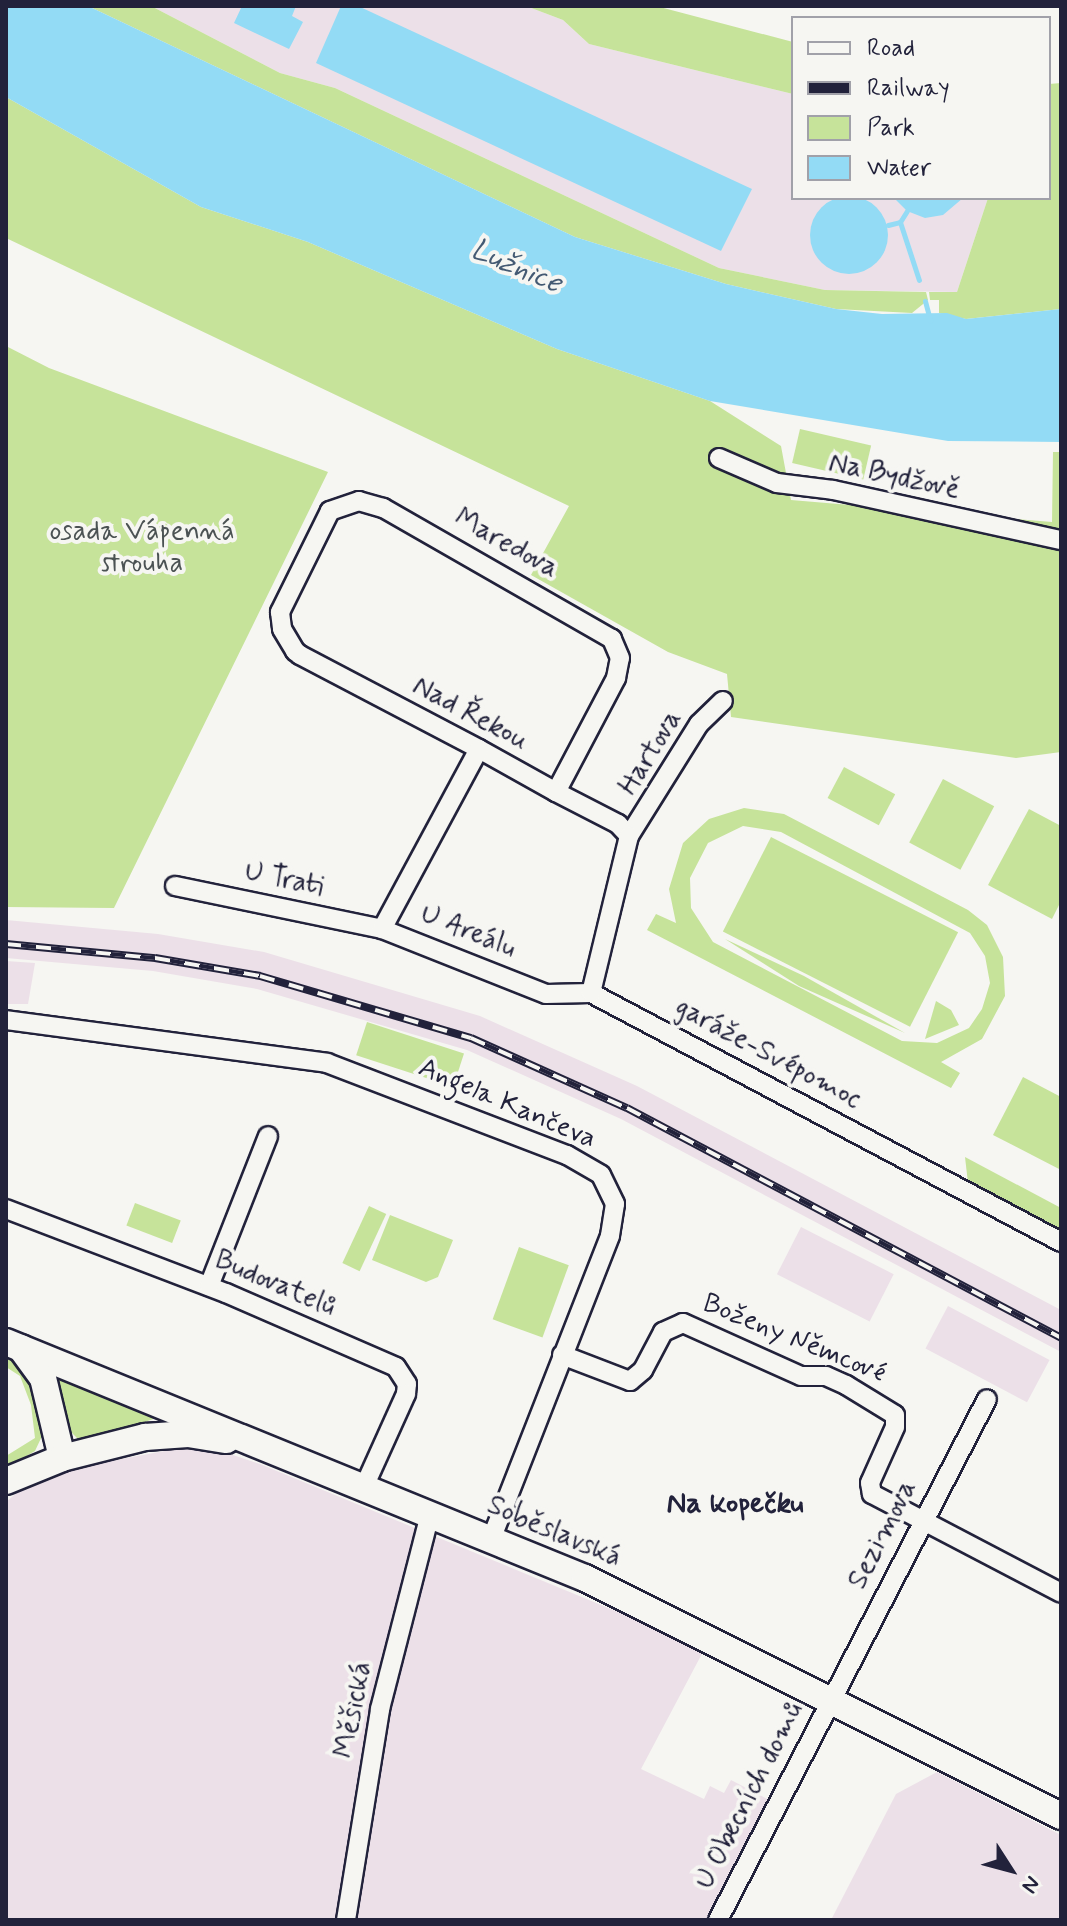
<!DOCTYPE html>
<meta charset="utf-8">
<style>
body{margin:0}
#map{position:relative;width:1067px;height:1926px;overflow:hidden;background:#f6f6f2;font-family:Mynerve,sans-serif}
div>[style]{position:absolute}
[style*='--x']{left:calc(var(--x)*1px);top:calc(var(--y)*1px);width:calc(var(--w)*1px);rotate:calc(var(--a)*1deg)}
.built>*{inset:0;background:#ece0e8;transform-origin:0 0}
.green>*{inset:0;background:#c6e39a;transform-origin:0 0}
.water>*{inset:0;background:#93dbf5}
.round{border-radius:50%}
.stream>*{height:5px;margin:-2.5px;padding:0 2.5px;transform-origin:2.5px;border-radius:2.5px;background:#93dbf5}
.roads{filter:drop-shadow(2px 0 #22223b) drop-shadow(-2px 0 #22223b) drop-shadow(0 2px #22223b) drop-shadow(0 -2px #22223b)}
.minor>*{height:18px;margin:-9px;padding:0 9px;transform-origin:9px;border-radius:9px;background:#f6f6f2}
.secondary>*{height:26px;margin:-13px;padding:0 13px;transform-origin:13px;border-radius:13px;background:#f6f6f2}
.rail>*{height:8px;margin-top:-4px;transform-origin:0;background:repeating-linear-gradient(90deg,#f6f6f2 0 15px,#22223b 0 30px);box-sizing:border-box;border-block:2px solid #22223b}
span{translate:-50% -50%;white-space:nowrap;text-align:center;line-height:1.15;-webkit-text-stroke:8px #f6f6f2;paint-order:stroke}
.street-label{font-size:28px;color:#22223b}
.park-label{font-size:28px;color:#4b5253}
.water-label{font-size:30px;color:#445a73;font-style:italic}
.neighbourhood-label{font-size:30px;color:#22223b;font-weight:700}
.frame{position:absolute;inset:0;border:8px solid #22223b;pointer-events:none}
.legend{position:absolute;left:791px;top:16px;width:260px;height:184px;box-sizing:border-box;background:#f6f6f2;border:2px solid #a1a1a9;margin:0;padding:10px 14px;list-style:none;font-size:24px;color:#22223b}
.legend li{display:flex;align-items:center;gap:16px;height:40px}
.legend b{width:40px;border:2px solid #a1a1a9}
.north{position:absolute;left:971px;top:1830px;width:80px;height:80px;-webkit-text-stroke:6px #f6f6f2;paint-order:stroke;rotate:126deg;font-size:22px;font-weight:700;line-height:32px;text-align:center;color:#22223b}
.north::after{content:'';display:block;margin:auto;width:28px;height:36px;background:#22223b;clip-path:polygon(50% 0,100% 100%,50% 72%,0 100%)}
</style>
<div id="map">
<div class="built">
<div style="clip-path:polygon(151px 6px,526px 6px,563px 20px,589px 44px,793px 94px,793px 198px,988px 198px,957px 292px,825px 290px,719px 268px,335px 88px,280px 73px)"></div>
<div style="clip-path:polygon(6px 920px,158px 934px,264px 952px,480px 1016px,637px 1086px,1061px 1310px,1061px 1352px,621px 1119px,467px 1050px,257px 989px,153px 971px,6px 958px)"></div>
<div style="clip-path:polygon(6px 961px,35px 963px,28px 1004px,6px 1004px)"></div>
<div style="left:801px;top:1227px;width:104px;height:53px;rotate:27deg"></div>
<div style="left:948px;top:1306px;width:115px;height:48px;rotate:28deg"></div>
<div style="clip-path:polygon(181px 1448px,218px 1450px,260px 1464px,705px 1648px,641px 1769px,704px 1799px,710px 1786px,724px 1793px,731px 1780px,773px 1802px,713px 1920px,6px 1920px,6px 1502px,20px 1490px,83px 1466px)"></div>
<div style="clip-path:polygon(937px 1772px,1061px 1835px,1061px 1920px,831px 1920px,896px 1794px)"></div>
</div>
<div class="green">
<div style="clip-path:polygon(88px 6px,151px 6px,280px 73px,335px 88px,719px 268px,825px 290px,926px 292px,928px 300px,912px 313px,836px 309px,726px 284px,575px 237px)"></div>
<div style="clip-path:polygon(526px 6px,656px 6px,793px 42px,793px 94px,589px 44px,563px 20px)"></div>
<div style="clip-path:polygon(1061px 83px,1061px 309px,966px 319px,939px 313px,939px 300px,930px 300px,929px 292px,957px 292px,988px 198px,1049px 198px,1049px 84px)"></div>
<div style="clip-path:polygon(6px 97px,201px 207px,308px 242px,557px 349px,710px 401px,781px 446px,791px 500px,1052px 522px,1053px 452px,1061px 452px,1061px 752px,1016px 758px,731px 717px,727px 674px,668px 652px,531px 575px,569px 506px,6px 238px)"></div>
<div style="clip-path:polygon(6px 346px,49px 368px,328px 472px,114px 908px,6px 907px)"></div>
<div style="left:800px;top:429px;width:73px;height:35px;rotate:13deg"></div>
<div style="left:844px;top:767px;width:58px;height:35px;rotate:28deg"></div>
<div style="left:943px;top:779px;width:58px;height:72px;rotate:28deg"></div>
<div style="clip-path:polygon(evenodd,744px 808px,784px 814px,968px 910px,987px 925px,1003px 957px,1005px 996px,982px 1039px,941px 1062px,960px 1073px,951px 1088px,647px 930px,656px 914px,676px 923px,669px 889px,683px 843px,709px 819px,744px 808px,743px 826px,781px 832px,970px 933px,985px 956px,990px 983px,982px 1009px,969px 1028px,937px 1043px,902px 1041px,713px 942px,691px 908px,690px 878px,708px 843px,743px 826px)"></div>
<div style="clip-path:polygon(1029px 809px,1061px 826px,1061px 901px,1052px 919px,988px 885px)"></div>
<div style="left:771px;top:837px;width:210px;height:106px;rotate:27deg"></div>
<div style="clip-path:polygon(725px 939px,804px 976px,905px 1033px,799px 986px)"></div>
<div style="clip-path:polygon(936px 1001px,951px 1010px,959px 1025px,925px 1039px)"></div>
<div style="left:367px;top:1022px;width:102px;height:35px;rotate:18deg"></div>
<div style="clip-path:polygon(1023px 1077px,1061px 1097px,1061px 1170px,993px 1135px)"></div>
<div style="clip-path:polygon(965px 1157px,1061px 1208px,1061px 1234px,968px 1183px)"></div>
<div style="left:135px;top:1203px;width:49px;height:24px;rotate:21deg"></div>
<div style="left:369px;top:1206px;width:19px;height:63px;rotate:25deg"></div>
<div style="clip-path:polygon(390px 1215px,453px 1240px,438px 1277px,426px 1282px,372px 1260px)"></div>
<div style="left:519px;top:1247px;width:53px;height:77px;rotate:20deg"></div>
<div style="clip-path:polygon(6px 1356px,29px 1375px,42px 1436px,35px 1451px,6px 1468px,6px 1456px,35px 1438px,31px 1405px,20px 1376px,6px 1367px)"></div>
<div style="clip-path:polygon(59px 1377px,156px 1418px,83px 1444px,67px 1428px,54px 1384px)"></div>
</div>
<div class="water">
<div style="clip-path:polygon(6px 6px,88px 6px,575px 237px,726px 284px,836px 309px,882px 314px,947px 313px,966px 319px,1061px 309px,1061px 442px,948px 441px,710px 401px,557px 349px,308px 242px,201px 207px,6px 97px)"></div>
<div style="clip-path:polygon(242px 6px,296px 6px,292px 16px,303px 22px,289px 49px,234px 23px)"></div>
<div style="clip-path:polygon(341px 6px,358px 6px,752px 189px,721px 251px,316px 63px)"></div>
<div class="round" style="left:810px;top:196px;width:78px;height:78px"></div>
<div style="clip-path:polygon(894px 198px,963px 198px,943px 215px,925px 218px,907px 211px)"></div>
</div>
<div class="stream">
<div style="--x:900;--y:222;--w:61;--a:71.9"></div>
<div style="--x:888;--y:225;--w:12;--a:-14"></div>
<div style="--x:900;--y:222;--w:13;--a:-58"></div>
<div style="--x:925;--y:301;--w:20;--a:75"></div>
</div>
<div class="roads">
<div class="minor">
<div style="--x:719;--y:458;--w:63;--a:23.3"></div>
<div style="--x:777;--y:483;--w:56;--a:7.1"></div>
<div style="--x:833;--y:490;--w:233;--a:12.4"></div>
<div style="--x:556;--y:792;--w:129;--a:-62.2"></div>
<div style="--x:616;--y:678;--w:20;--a:-79"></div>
<div style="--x:620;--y:658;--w:21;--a:-113"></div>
<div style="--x:612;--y:639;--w:264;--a:-150.2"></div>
<div style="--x:383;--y:508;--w:25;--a:-164"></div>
<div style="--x:359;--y:501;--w:31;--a:161"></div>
<div style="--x:330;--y:511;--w:113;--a:116.3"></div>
<div style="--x:280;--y:612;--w:17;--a:83"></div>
<div style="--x:282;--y:629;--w:26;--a:59"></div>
<div style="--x:295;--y:651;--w:6;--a:39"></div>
<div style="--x:300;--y:655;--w:202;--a:27.7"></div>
<div style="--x:479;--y:749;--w:88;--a:29.2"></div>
<div style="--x:556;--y:792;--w:70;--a:27.3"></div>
<div style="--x:618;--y:824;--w:16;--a:47"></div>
<div style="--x:629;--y:836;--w:132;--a:-58"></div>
<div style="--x:699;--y:724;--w:33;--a:-44"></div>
<div style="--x:175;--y:886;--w:211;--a:11.7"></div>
<div style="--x:382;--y:929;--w:176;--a:21.6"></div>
<div style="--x:546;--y:994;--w:45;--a:-1.3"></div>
<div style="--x:382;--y:929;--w:204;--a:-61.7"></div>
<div style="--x:591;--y:993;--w:532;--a:27.91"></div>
<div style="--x:591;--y:993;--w:162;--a:-76.4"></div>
<div style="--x:6;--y:1020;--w:324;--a:7.6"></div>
<div style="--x:327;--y:1063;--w:257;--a:21"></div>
<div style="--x:567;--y:1155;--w:39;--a:30"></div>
<div style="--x:601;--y:1175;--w:32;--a:64"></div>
<div style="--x:615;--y:1204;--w:32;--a:99"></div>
<div style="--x:610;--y:1236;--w:326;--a:111.4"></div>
<div style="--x:6;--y:1209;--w:235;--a:20.9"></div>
<div style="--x:226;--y:1293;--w:185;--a:23.5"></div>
<div style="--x:396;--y:1367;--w:20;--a:57"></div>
<div style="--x:407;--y:1384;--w:10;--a:96"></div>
<div style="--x:406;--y:1394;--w:102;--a:114.3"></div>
<div style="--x:209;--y:1286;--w:161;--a:-68.5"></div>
<div style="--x:562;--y:1355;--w:73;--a:20.9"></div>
<div style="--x:630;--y:1381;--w:17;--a:-40"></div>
<div style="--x:643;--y:1370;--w:43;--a:-62.2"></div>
<div style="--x:663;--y:1332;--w:22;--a:-24"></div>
<div style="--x:683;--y:1323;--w:129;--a:24.2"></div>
<div style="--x:801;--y:1376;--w:25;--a:0"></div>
<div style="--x:826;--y:1376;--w:22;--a:24"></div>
<div style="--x:846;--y:1385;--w:57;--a:31.5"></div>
<div style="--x:895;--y:1415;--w:12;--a:90"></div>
<div style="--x:895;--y:1427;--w:61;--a:114.1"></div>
<div style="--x:870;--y:1483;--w:11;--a:80"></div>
<div style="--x:872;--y:1494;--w:213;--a:27.6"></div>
<div style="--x:346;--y:1920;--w:214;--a:-80.8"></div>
<div style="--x:380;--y:1709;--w:201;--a:-75.6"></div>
<div style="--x:718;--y:1920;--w:586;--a:-62.69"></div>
</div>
<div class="secondary">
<div style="--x:6;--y:1342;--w:625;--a:22.18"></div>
<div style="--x:585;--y:1578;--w:532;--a:26.57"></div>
<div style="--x:21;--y:1348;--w:37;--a:54"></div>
<div style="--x:43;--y:1378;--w:82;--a:76.6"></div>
<div style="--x:6;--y:1481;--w:61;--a:-22.3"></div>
<div style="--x:62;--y:1458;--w:86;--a:-14.2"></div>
<div style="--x:145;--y:1437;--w:43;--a:-4"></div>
<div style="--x:188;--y:1434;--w:39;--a:9"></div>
</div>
</div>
<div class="rail">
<div style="--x:6;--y:944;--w:150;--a:5.4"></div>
<div style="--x:155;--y:958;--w:107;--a:9.7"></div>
<div style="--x:260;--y:976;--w:220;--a:16.4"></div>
<div style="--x:471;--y:1038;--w:171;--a:24.2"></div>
<div style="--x:627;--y:1108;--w:491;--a:27.9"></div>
</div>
<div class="street-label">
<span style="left:894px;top:477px;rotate:12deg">Na Bydžově</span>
<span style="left:506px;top:544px;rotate:29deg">Maredova</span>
<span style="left:470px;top:714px;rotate:28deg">Nad Řekou</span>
<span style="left:651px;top:753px;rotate:-58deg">Hartova</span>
<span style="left:284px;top:880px;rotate:12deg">U Trati</span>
<span style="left:468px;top:932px;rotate:22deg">U Areálu</span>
<span style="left:768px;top:1054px;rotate:28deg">garáže-Svépomoc</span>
<span style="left:507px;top:1104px;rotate:23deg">Angela Kančeva</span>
<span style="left:275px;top:1284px;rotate:23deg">Budovatelů</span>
<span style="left:794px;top:1339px;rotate:22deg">Boženy Němcové</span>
<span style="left:554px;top:1532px;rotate:23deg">Soběslavská</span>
<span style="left:883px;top:1535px;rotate:-63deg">Sezimova</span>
<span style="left:354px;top:1710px;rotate:-79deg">Měšická</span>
<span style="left:750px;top:1796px;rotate:-63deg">U Obecních domů</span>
</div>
<div class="park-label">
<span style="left:142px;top:548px">osada Vápenná<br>strouha</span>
</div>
<div class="water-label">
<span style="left:516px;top:267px;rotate:23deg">Lužnice</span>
</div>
<div class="neighbourhood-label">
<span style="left:735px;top:1504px">Na kopečku</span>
</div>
<div class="frame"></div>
<ul class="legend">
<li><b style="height:10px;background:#f6f6f2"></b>Road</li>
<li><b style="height:10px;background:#22223b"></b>Railway</li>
<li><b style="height:22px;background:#c6e39a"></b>Park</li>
<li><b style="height:22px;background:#93dbf5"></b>Water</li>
</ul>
<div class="north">N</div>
</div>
